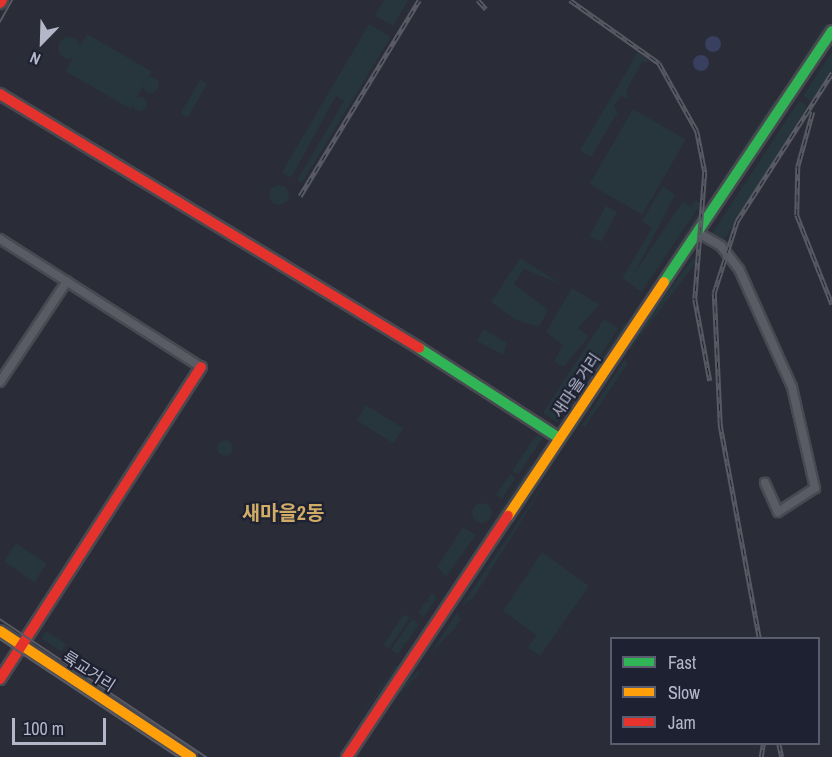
<!DOCTYPE html>
<meta charset="utf-8">
<style>
body{margin:0}
#map{position:relative;width:832px;height:757px;overflow:hidden;background:#2a2c37;font-family:"Archivo Narrow","Noto Sans KR",sans-serif}
div>[style]{position:absolute}
[style*='--x']{left:calc(var(--x)*1px);top:calc(var(--y)*1px);width:calc(var(--w)*1px);rotate:calc(var(--a)*1deg)}
.green>*{inset:0;background:#27353d;transform-origin:0 0}
.round{border-radius:50%}
.water>*{inset:0;background:#383f5f}
.roads{filter:drop-shadow(2px 0 #484951) drop-shadow(-2px 0 #484951) drop-shadow(0 2px #484951) drop-shadow(0 -2px #484951)}
.street>*{height:8px;margin:-4px;padding:0 4px;transform-origin:4px;border-radius:4px;background:#5a5c65}
.fast>*{height:10px;margin:-5px;padding:0 5px;transform-origin:5px;border-radius:5px;background:#30b455}
.slow>*{height:10px;margin:-5px;padding:0 5px;transform-origin:5px;border-radius:5px;background:#ff9f0a}
.jam>*{height:10px;margin:-5px;padding:0 5px;transform-origin:5px;border-radius:5px;background:#e5322d}
.tram>*{height:1.5px;margin:-0.75px;padding:0 0.75px;transform-origin:0.75px;border-radius:0.75px;background:#585a63}
.rail>*{height:4.5px;margin-top:-2.25px;transform-origin:0;background:repeating-linear-gradient(90deg,#1d2132 0 7px,#585a63 0 14px);box-sizing:border-box;border-block:2px solid #585a63}
span{translate:-50% -50%;white-space:nowrap;text-align:center;line-height:1.15;-webkit-text-stroke:4.5px #1d2132;paint-order:stroke}
.street-label{font-size:16px;color:#b4b7c8}
.quarter-label{font-size:20px;color:#d1ac66;font-weight:700}
.legend{position:absolute;left:610px;top:637px;width:210px;height:108px;box-sizing:border-box;background:#1d2132;border:2px solid #595d6e;margin:0;padding:8px 10px;list-style:none;font-size:18px;color:#b4b7c8}
.legend li{display:flex;align-items:center;gap:12px;height:30px}
.legend b{width:30px;border:2px solid #595d6e}
.north{position:absolute;left:12px;top:12px;width:60px;height:60px;-webkit-text-stroke:4px #1d2132;paint-order:stroke;rotate:203deg;font-size:16px;font-weight:700;line-height:24px;text-align:center;color:#b4b7c8}
.north::after{content:'';display:block;margin:auto;width:21px;height:27px;background:#b4b7c8;clip-path:polygon(50% 0,100% 100%,50% 72%,0 100%)}
.scale{position:absolute;left:12px;top:718px;width:94px;height:27px;box-sizing:border-box;border:3px solid #b4b7c8;border-top:0;padding-left:8px;font-size:18px;line-height:21px;white-space:nowrap;color:#b4b7c8;-webkit-text-stroke:4px #1d2132;paint-order:stroke}
</style>
<div id="map">
<div class="green">
<div style="clip-path:polygon(384px 0,408px 0,393px 26px,375px 16px)"></div>
<div style="clip-path:polygon(826px 23px,828px 24px,777px 96px)"></div>
<div style="clip-path:polygon(369px 24px,391px 37px,302px 183px,297px 180px,344px 101px,336px 96px,291px 178px,282px 172px)"></div>
<div style="left:87px;top:34px;width:75px;height:43px;rotate:30deg"></div>
<div class="round" style="left:58px;top:37px;width:22px;height:22px"></div>
<div style="clip-path:polygon(638px 52px,650px 62px,642px 62px,627px 89px,628px 99px,621px 96px,614px 106px,618px 112px,591px 157px,580px 150px)"></div>
<div style="clip-path:polygon(832px 52px,832px 70px,811px 101px,803px 96px)"></div>
<div class="round" style="left:143px;top:77px;width:16px;height:16px"></div>
<div style="left:200px;top:80px;width:8px;height:39px;rotate:30deg"></div>
<div class="round" style="left:133px;top:97px;width:14px;height:14px"></div>
<div style="clip-path:polygon(775px 99px,777px 100px,705px 203px)"></div>
<div style="clip-path:polygon(799px 101px,807px 106px,722px 243px,711px 235px)"></div>
<div style="clip-path:polygon(788px 108px,790px 109px,706px 232px)"></div>
<div style="left:633px;top:109px;width:61px;height:87px;rotate:30deg"></div>
<div class="round" style="left:269px;top:185px;width:20px;height:20px"></div>
<div style="clip-path:polygon(663px 186px,675px 195px,635px 272px,683px 201px,691px 207px,696px 200px,701px 204px,636px 300px,640px 291px,622px 278px,652px 228px,642px 221px)"></div>
<div style="left:606px;top:206px;width:13px;height:34px;rotate:29deg"></div>
<div style="clip-path:polygon(699px 212px,701px 213px,653px 281px)"></div>
<div style="clip-path:polygon(520px 258px,563px 285px,524px 269px,514px 284px,548px 310px,539px 327px,516px 320px,491px 302px)"></div>
<div style="left:693px;top:258px;width:5px;height:110px;rotate:37deg"></div>
<div style="clip-path:polygon(572px 288px,600px 305px,578px 328px,589px 336px,564px 367px,554px 362px,563px 345px,546px 332px)"></div>
<div style="left:604px;top:319px;width:17px;height:112px;rotate:33deg"></div>
<div style="clip-path:polygon(626px 321px,627px 323px,555px 428px)"></div>
<div style="clip-path:polygon(483px 329px,507px 343px,503px 355px,477px 341px)"></div>
<div style="clip-path:polygon(620px 359px,622px 359px,568px 441px,567px 439px)"></div>
<div style="clip-path:polygon(624px 360px,628px 363px,585px 427px,582px 425px)"></div>
<div style="left:366px;top:405px;width:44px;height:18px;rotate:32deg"></div>
<div style="left:537px;top:434px;width:7px;height:44px;rotate:34deg"></div>
<div class="round" style="left:217px;top:440px;width:16px;height:16px"></div>
<div style="clip-path:polygon(559px 461px,474px 597px,463px 606px,462px 605px)"></div>
<div style="clip-path:polygon(530px 465px,532px 466px,450px 584px)"></div>
<div style="left:510px;top:474px;width:7px;height:25px;rotate:34deg"></div>
<div style="clip-path:polygon(544px 474px,545px 475px,460px 602px,461px 597px)"></div>
<div class="round" style="left:472px;top:503px;width:20px;height:20px"></div>
<div style="clip-path:polygon(463px 527px,476px 535px,446px 577px,437px 567px)"></div>
<div style="left:16px;top:543px;width:37px;height:22px;rotate:34deg"></div>
<div style="clip-path:polygon(542px 552px,589px 586px,540px 656px,528px 648px,536px 635px,503px 611px)"></div>
<div style="clip-path:polygon(431px 593px,437px 597px,424px 617px,418px 613px,426px 601px,431px 603px,427px 600px)"></div>
<div style="clip-path:polygon(457px 613px,461px 619px,455px 628px,429px 655px)"></div>
<div style="left:404px;top:614px;width:7px;height:37px;rotate:34deg"></div>
<div style="clip-path:polygon(412px 619px,419px 624px,405px 645px,400px 643px,404px 646px,398px 654px,391px 650px)"></div>
<div style="left:46px;top:631px;width:24px;height:9px;rotate:33deg"></div>
<div style="clip-path:polygon(396px 665px,398px 666px,333px 757px)"></div>
<div style="left:418px;top:671px;width:3px;height:73px;rotate:45deg"></div>
<div style="clip-path:polygon(410px 674px,411px 675px,373px 728px)"></div>
</div>
<div class="water">
<div class="round" style="left:705px;top:36px;width:16px;height:16px"></div>
<div class="round" style="left:693px;top:55px;width:16px;height:16px"></div>
</div>
<div class="roads">
<div class="street">
<div style="--x:697;--y:232;--w:28;--a:30"></div>
<div style="--x:721;--y:246;--w:29;--a:52"></div>
<div style="--x:739;--y:269;--w:129;--a:65.8"></div>
<div style="--x:792;--y:387;--w:104;--a:77.2"></div>
<div style="--x:815;--y:488;--w:44;--a:147"></div>
<div style="--x:778;--y:512;--w:32;--a:-114"></div>
<div style="--x:0;--y:239;--w:238;--a:32.5"></div>
<div style="--x:0;--y:382;--w:121;--a:-56.4"></div>
</div>
<div class="fast">
<div style="--x:664;--y:282;--w:302;--a:-56.2"></div>
<div style="--x:419;--y:348;--w:166;--a:32.7"></div>
</div>
<div class="slow">
<div style="--x:508;--y:516;--w:281;--a:-56.3"></div>
<div style="--x:0;--y:631;--w:229;--a:33.4"></div>
</div>
<div class="jam">
<div style="--x:0;--y:3;--w:4;--a:-56"></div>
<div style="--x:0;--y:94;--w:490;--a:31.2"></div>
<div style="--x:0;--y:679;--w:371;--a:-57.2"></div>
<div style="--x:347;--y:757;--w:290;--a:-56.3"></div>
</div>
</div>
<div class="tram">
<div style="--x:0;--y:22;--w:25;--a:-61"></div>
<div style="--x:0;--y:619;--w:248;--a:33.8"></div>
<div style="--x:0;--y:639;--w:214;--a:33.5"></div>
</div>
<div class="rail">
<div style="--x:478;--y:0;--w:12;--a:48"></div>
<div style="--x:570;--y:0;--w:109;--a:35.3"></div>
<div style="--x:659;--y:63;--w:78;--a:60.8"></div>
<div style="--x:697;--y:131;--w:42;--a:79"></div>
<div style="--x:705;--y:172;--w:127;--a:94.5"></div>
<div style="--x:695;--y:299;--w:83;--a:79.6"></div>
<div style="--x:813;--y:112;--w:57;--a:105.3"></div>
<div style="--x:798;--y:167;--w:48;--a:91.2"></div>
<div style="--x:797;--y:215;--w:96;--a:68.5"></div>
<div style="--x:300;--y:196;--w:229;--a:-58.7"></div>
<div style="--x:759;--y:638;--w:217;--a:-100.4"></div>
<div style="--x:720;--y:425;--w:132;--a:-92.6"></div>
<div style="--x:714;--y:293;--w:76;--a:-72.3"></div>
<div style="--x:737;--y:221;--w:176;--a:-57.3"></div>
<div style="--x:779;--y:744;--w:13;--a:77"></div>
<div style="--x:761;--y:757;--w:13;--a:-81"></div>
</div>
<div class="street-label">
<span style="left:576px;top:385px;rotate:-56deg">새마을거리</span>
<span style="left:89px;top:671px;rotate:33deg">륙교거리</span>
</div>
<div class="quarter-label">
<span style="left:283px;top:512px">새마을2동</span>
</div>
<ul class="legend">
<li><b style="height:8px;background:#30b455"></b>Fast</li>
<li><b style="height:8px;background:#ff9f0a"></b>Slow</li>
<li><b style="height:8px;background:#e5322d"></b>Jam</li>
</ul>
<div class="north">N</div>
<div class="scale">100 m</div>
</div>
